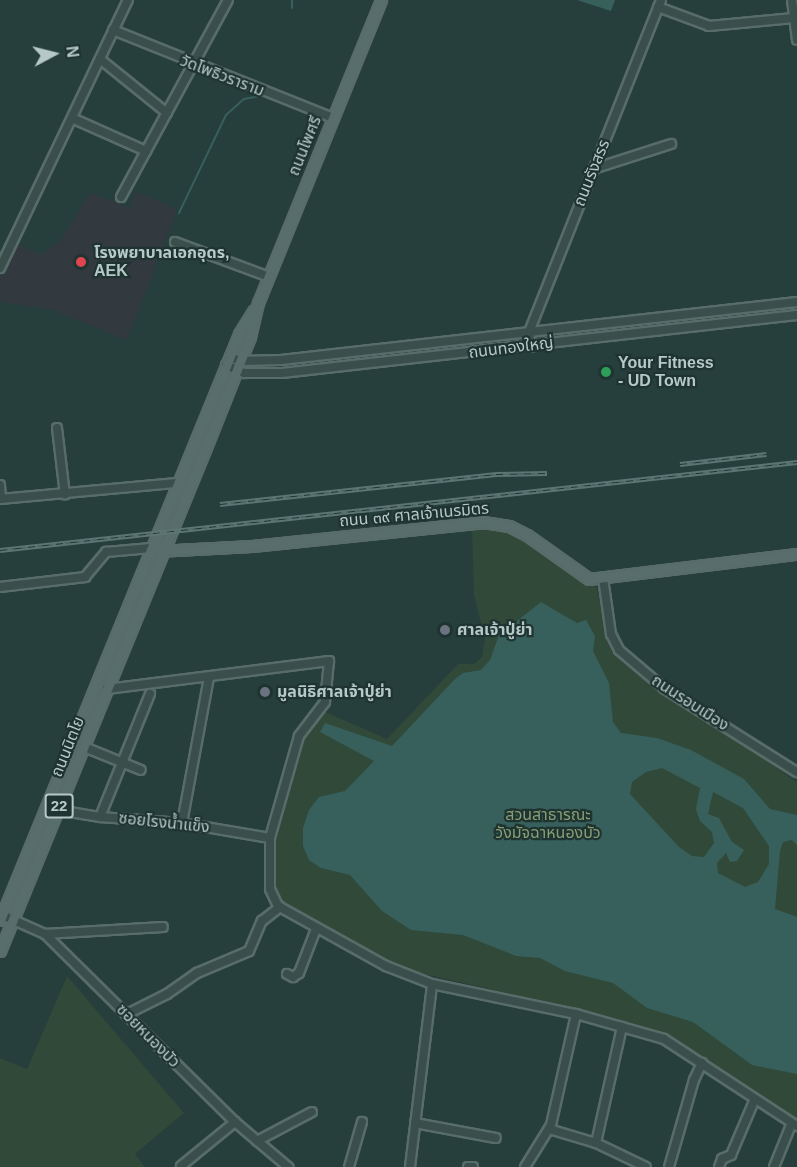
<!DOCTYPE html>
<meta charset="utf-8">
<style>
body{margin:0}
#map{position:relative;width:797px;height:1167px;overflow:hidden;background:#263e3c;font-family:Helvetica,"Noto Sans Thai",sans-serif}
div>[style]{position:absolute}
[style*='--x']{left:calc(var(--x)*1px);top:calc(var(--y)*1px);width:calc(var(--w)*1px);rotate:calc(var(--a)*1deg)}
.medical>*{inset:0;background:#323a40}
.green>*{inset:0;background:#314938}
.water>*{inset:0;background:#37605c}
.stream>*{height:2px;margin:-1px;padding:0 1px;transform-origin:1px;border-radius:1px;background:#37605c}
.roads{filter:drop-shadow(2px 0 #586c6a) drop-shadow(-2px 0 #586c6a) drop-shadow(0 2px #586c6a) drop-shadow(0 -2px #586c6a)}
.minor>*{height:8px;margin:-4px;padding:0 4px;transform-origin:4px;border-radius:4px;background:#3a4f4c}
.major>*{height:9px;margin:-4.5px;padding:0 4.5px;transform-origin:4.5px;border-radius:4.5px;background:#586e6c}
.rail>*{height:4.5px;margin-top:-2.25px;transform-origin:0;background:repeating-linear-gradient(90deg,#1f3431 0 7px,#5c7573 0 14px);box-sizing:border-box;border-block:2px solid #5c7573}
.dots>*{width:16px;height:16px;translate:-50% -50%;box-sizing:border-box;border:3px solid #1f3431;border-radius:50%}
span{translate:-50% -50%;white-space:nowrap;text-align:center;line-height:1.15;-webkit-text-stroke:4.5px #1f3431;paint-order:stroke}
.shield-label span{padding:2px 4px;background:#1f3431;border:2px solid;border-radius:4px;-webkit-text-stroke-width:0}
.shield-label{font-size:15px;color:#b6c9c8;font-weight:700}
.street-label{font-size:16px;color:#b6c9c8}
.poi-label{font-size:16px;color:#b6c9c8;font-weight:700}
.left{translate:0 -50%;text-align:left}
.park-label{font-size:16px;color:#889e75}
.north{position:absolute;left:24px;top:24px;width:60px;height:60px;-webkit-text-stroke:4px #1f3431;paint-order:stroke;rotate:83deg;font-size:16px;font-weight:700;line-height:24px;text-align:center;color:#b6c9c8}
.north::after{content:'';display:block;margin:auto;width:21px;height:27px;background:#b6c9c8;clip-path:polygon(50% 0,100% 100%,50% 72%,0 100%)}
</style>
<div id="map">
<div class="medical">
<div style="clip-path:polygon(136px 192px,177px 209px,127px 340px,51px 309px,0 302px,0 273px,15px 243px,41px 255px,61px 240px,90px 193px,130px 208px)"></div>
</div>
<div class="green">
<div style="clip-path:polygon(497px 528px,517px 534px,597px 588px,607px 637px,623px 661px,797px 782px,797px 1122px,668px 1036px,572px 1008px,407px 970px,327px 931px,280px 900px,276px 892px,276px 838px,305px 737px,325px 712px,387px 739px,458px 664px,474px 664px,482px 657px,485px 638px,474px 595px,472px 529px)"></div>
<div style="clip-path:polygon(67px 976px,184px 1113px,135px 1154px,145px 1167px,0 1167px,0 1058px,27px 1069px)"></div>
</div>
<div class="water">
<div style="clip-path:polygon(577px 0,615px 0,611px 11px)"></div>
<div style="clip-path:polygon(evenodd,541px 602px,577px 623px,586px 620px,595px 636px,593px 651px,609px 683px,613px 722px,621px 733px,657px 738px,691px 750px,744px 779px,770px 809px,797px 815px,797px 845px,792px 840px,783px 842px,780px 851px,775px 909px,797px 917px,797px 1074px,752px 1065px,693px 1022px,647px 1008px,613px 983px,565px 971px,540px 958px,516px 956px,463px 935px,411px 930px,382px 911px,350px 875px,321px 868px,309px 860px,303px 846px,303px 828px,309px 810px,319px 797px,345px 791px,374px 761px,320px 732px,325px 723px,392px 746px,455px 679px,463px 673px,481px 670px,490px 660px,499px 635px,541px 602px,662px 768px,700px 788px,696px 809px,700px 821px,712px 832px,714px 843px,704px 857px,692px 856px,679px 847px,630px 794px,632px 782px,646px 772px,662px 768px,541px 602px,713px 792px,743px 808px,769px 846px,769px 864px,758px 882px,745px 887px,718px 873px,717px 863px,726px 853px,730px 862px,737px 861px,744px 850px,732px 842px,719px 818px,708px 814px,713px 792px)"></div>
</div>
<div class="stream">
<div style="--x:292;--y:8;--w:8;--a:-90"></div>
<div style="--x:179;--y:213;--w:109;--a:-64.4"></div>
<div style="--x:226;--y:115;--w:24;--a:-42"></div>
<div style="--x:244;--y:99;--w:15;--a:-11"></div>
</div>
<div class="roads">
<div class="minor">
<div style="--x:792;--y:0;--w:40;--a:82.9"></div>
<div style="--x:658;--y:7;--w:54;--a:20.4"></div>
<div style="--x:709;--y:26;--w:85;--a:-5.4"></div>
<div style="--x:113;--y:30;--w:237;--a:21.8"></div>
<div style="--x:100;--y:59;--w:86;--a:38.9"></div>
<div style="--x:74;--y:119;--w:79;--a:24"></div>
<div style="--x:593;--y:169;--w:82;--a:-17.8"></div>
<div style="--x:121;--y:197;--w:224;--a:-61.5"></div>
<div style="--x:175;--y:242;--w:100;--a:20.4"></div>
<div style="--x:0;--y:268;--w:297;--a:-64.5"></div>
<div style="--x:531;--y:347;--w:15;--a:-98"></div>
<div style="--x:529;--y:332;--w:357;--a:-68.3"></div>
<div style="--x:230;--y:357;--w:11;--a:22"></div>
<div style="--x:240;--y:361;--w:41;--a:-1.4"></div>
<div style="--x:281;--y:360;--w:519;--a:-6.41"></div>
<div style="--x:226;--y:365;--w:20;--a:24"></div>
<div style="--x:244;--y:373;--w:38;--a:0"></div>
<div style="--x:282;--y:373;--w:518;--a:-6.43"></div>
<div style="--x:57;--y:428;--w:67;--a:83.2"></div>
<div style="--x:0;--y:485;--w:14;--a:86"></div>
<div style="--x:0;--y:499;--w:178;--a:-5.2"></div>
<div style="--x:603;--y:578;--w:57;--a:81.9"></div>
<div style="--x:611;--y:634;--w:18;--a:63"></div>
<div style="--x:619;--y:650;--w:60;--a:40.3"></div>
<div style="--x:665;--y:689;--w:156;--a:32.2"></div>
<div style="--x:0;--y:587;--w:86;--a:-6.7"></div>
<div style="--x:85;--y:577;--w:33;--a:-50"></div>
<div style="--x:106;--y:552;--w:45;--a:-5.1"></div>
<div style="--x:107;--y:689;--w:224;--a:-7.2"></div>
<div style="--x:329;--y:661;--w:41;--a:95.6"></div>
<div style="--x:325;--y:702;--w:43;--a:127.4"></div>
<div style="--x:299;--y:736;--w:106;--a:105.9"></div>
<div style="--x:270;--y:838;--w:51;--a:90"></div>
<div style="--x:270;--y:889;--w:19;--a:65"></div>
<div style="--x:278;--y:906;--w:124;--a:29.1"></div>
<div style="--x:386;--y:966;--w:49;--a:21.4"></div>
<div style="--x:432;--y:984;--w:147;--a:11.8"></div>
<div style="--x:576;--y:1014;--w:91;--a:15.9"></div>
<div style="--x:664;--y:1039;--w:159;--a:33.2"></div>
<div style="--x:84;--y:747;--w:61;--a:22"></div>
<div style="--x:58;--y:810;--w:43;--a:9.5"></div>
<div style="--x:100;--y:817;--w:82;--a:4.2"></div>
<div style="--x:182;--y:823;--w:89;--a:9.7"></div>
<div style="--x:100;--y:817;--w:133;--a:-67.9"></div>
<div style="--x:182;--y:823;--w:147;--a:-79.5"></div>
<div style="--x:2;--y:915;--w:47;--a:23.8"></div>
<div style="--x:45;--y:934;--w:267;--a:44.7"></div>
<div style="--x:235;--y:1122;--w:70;--a:40.3"></div>
<div style="--x:45;--y:934;--w:118;--a:-3.4"></div>
<div style="--x:287;--y:974;--w:7;--a:27"></div>
<div style="--x:293;--y:977;--w:7;--a:-34"></div>
<div style="--x:299;--y:973;--w:47;--a:-68.9"></div>
<div style="--x:127;--y:1014;--w:45;--a:-26.6"></div>
<div style="--x:167;--y:994;--w:37;--a:-35"></div>
<div style="--x:197;--y:973;--w:56;--a:-22.9"></div>
<div style="--x:249;--y:951;--w:33;--a:-67"></div>
<div style="--x:262;--y:921;--w:23;--a:-38"></div>
<div style="--x:415;--y:1123;--w:82;--a:10.5"></div>
<div style="--x:549;--y:1129;--w:49;--a:16.6"></div>
<div style="--x:596;--y:1143;--w:55;--a:25.6"></div>
<div style="--x:257;--y:1141;--w:62;--a:-27.8"></div>
<div style="--x:596;--y:1143;--w:119;--a:-77.4"></div>
<div style="--x:181;--y:1166;--w:70;--a:-39.2"></div>
<div style="--x:349;--y:1167;--w:47;--a:-73.9"></div>
<div style="--x:410;--y:1167;--w:184;--a:-83.1"></div>
<div style="--x:468;--y:1167;--w:5;--a:0"></div>
<div style="--x:525;--y:1167;--w:49;--a:-58.2"></div>
<div style="--x:551;--y:1125;--w:114;--a:-77.3"></div>
<div style="--x:669;--y:1167;--w:91;--a:-74"></div>
<div style="--x:694;--y:1080;--w:19;--a:-65"></div>
<div style="--x:719;--y:1167;--w:9;--a:-69"></div>
<div style="--x:722;--y:1159;--w:10;--a:-24"></div>
<div style="--x:731;--y:1155;--w:59;--a:-66.9"></div>
<div style="--x:774;--y:1167;--w:45;--a:-68"></div>
</div>
<div class="major">
<div style="--x:157;--y:551;--w:95;--a:-3"></div>
<div style="--x:252;--y:546;--w:232;--a:-5.9"></div>
<div style="--x:483;--y:522;--w:26;--a:9"></div>
<div style="--x:509;--y:526;--w:20;--a:27"></div>
<div style="--x:527;--y:535;--w:76;--a:35.4"></div>
<div style="--x:589;--y:579;--w:209;--a:-6.9"></div>
<div style="--x:0;--y:920;--w:633;--a:-67.81"></div>
<div style="--x:239;--y:334;--w:28;--a:-58"></div>
<div style="--x:0;--y:951;--w:541;--a:-67.75"></div>
<div style="--x:205;--y:450;--w:122;--a:-68.3"></div>
<div style="--x:250;--y:337;--w:35;--a:-77"></div>
<div style="--x:258;--y:303;--w:327;--a:-67.9"></div>
</div>
</div>
<div class="rail">
<div style="--x:680;--y:464;--w:87;--a:-6.6"></div>
<div style="--x:220;--y:504;--w:278;--a:-6.2"></div>
<div style="--x:496;--y:474;--w:51;--a:-1.1"></div>
<div style="--x:0;--y:550;--w:802;--a:-6.3"></div>
</div>
<div class="dots">
<div style="left:81px;top:262px;background:#e0444e"></div>
<div style="left:606px;top:372px;background:#2e9e5b"></div>
<div style="left:445px;top:630px;background:#6b7280"></div>
<div style="left:265px;top:692px;background:#6b7280"></div>
</div>
<div class="shield-label">
<span style="left:59px;top:806px">22</span>
</div>
<div class="street-label">
<span style="left:222px;top:76px;rotate:21deg">วัดโพธิวราราม</span>
<span style="left:305px;top:146px;rotate:-68deg">ถนนโพศรี</span>
<span style="left:592px;top:173px;rotate:-68deg">ถนนรังสรร</span>
<span style="left:511px;top:348px;rotate:-7deg">ถนนทองใหญ่</span>
<span style="left:414px;top:515px;rotate:-5deg">ถนน ๓๙ ศาลเจ้าเนรมิตร</span>
<span style="left:690px;top:703px;rotate:33deg">ถนนรอบเมือง</span>
<span style="left:68px;top:747px;rotate:-68deg">ถนนนิตโย</span>
<span style="left:164px;top:823px;rotate:6deg">ซอยโรงน้ำแข็ง</span>
<span style="left:148px;top:1036px;rotate:45deg">ซอยหนองบัว</span>
</div>
<div class="poi-label">
<span class="left" style="left:94px;top:262px">โรงพยาบาลเอกอุดร,<br>AEK</span>
<span class="left" style="left:618px;top:372px">Your Fitness<br>- UD Town</span>
<span class="left" style="left:457px;top:630px">ศาลเจ้าปู่ย่า</span>
<span class="left" style="left:277px;top:692px">มูลนิธิศาลเจ้าปู่ย่า</span>
</div>
<div class="park-label">
<span style="left:548px;top:824px">สวนสาธารณะ<br>วังมัจฉาหนองบัว</span>
</div>
<div class="north">N</div>
</div>
